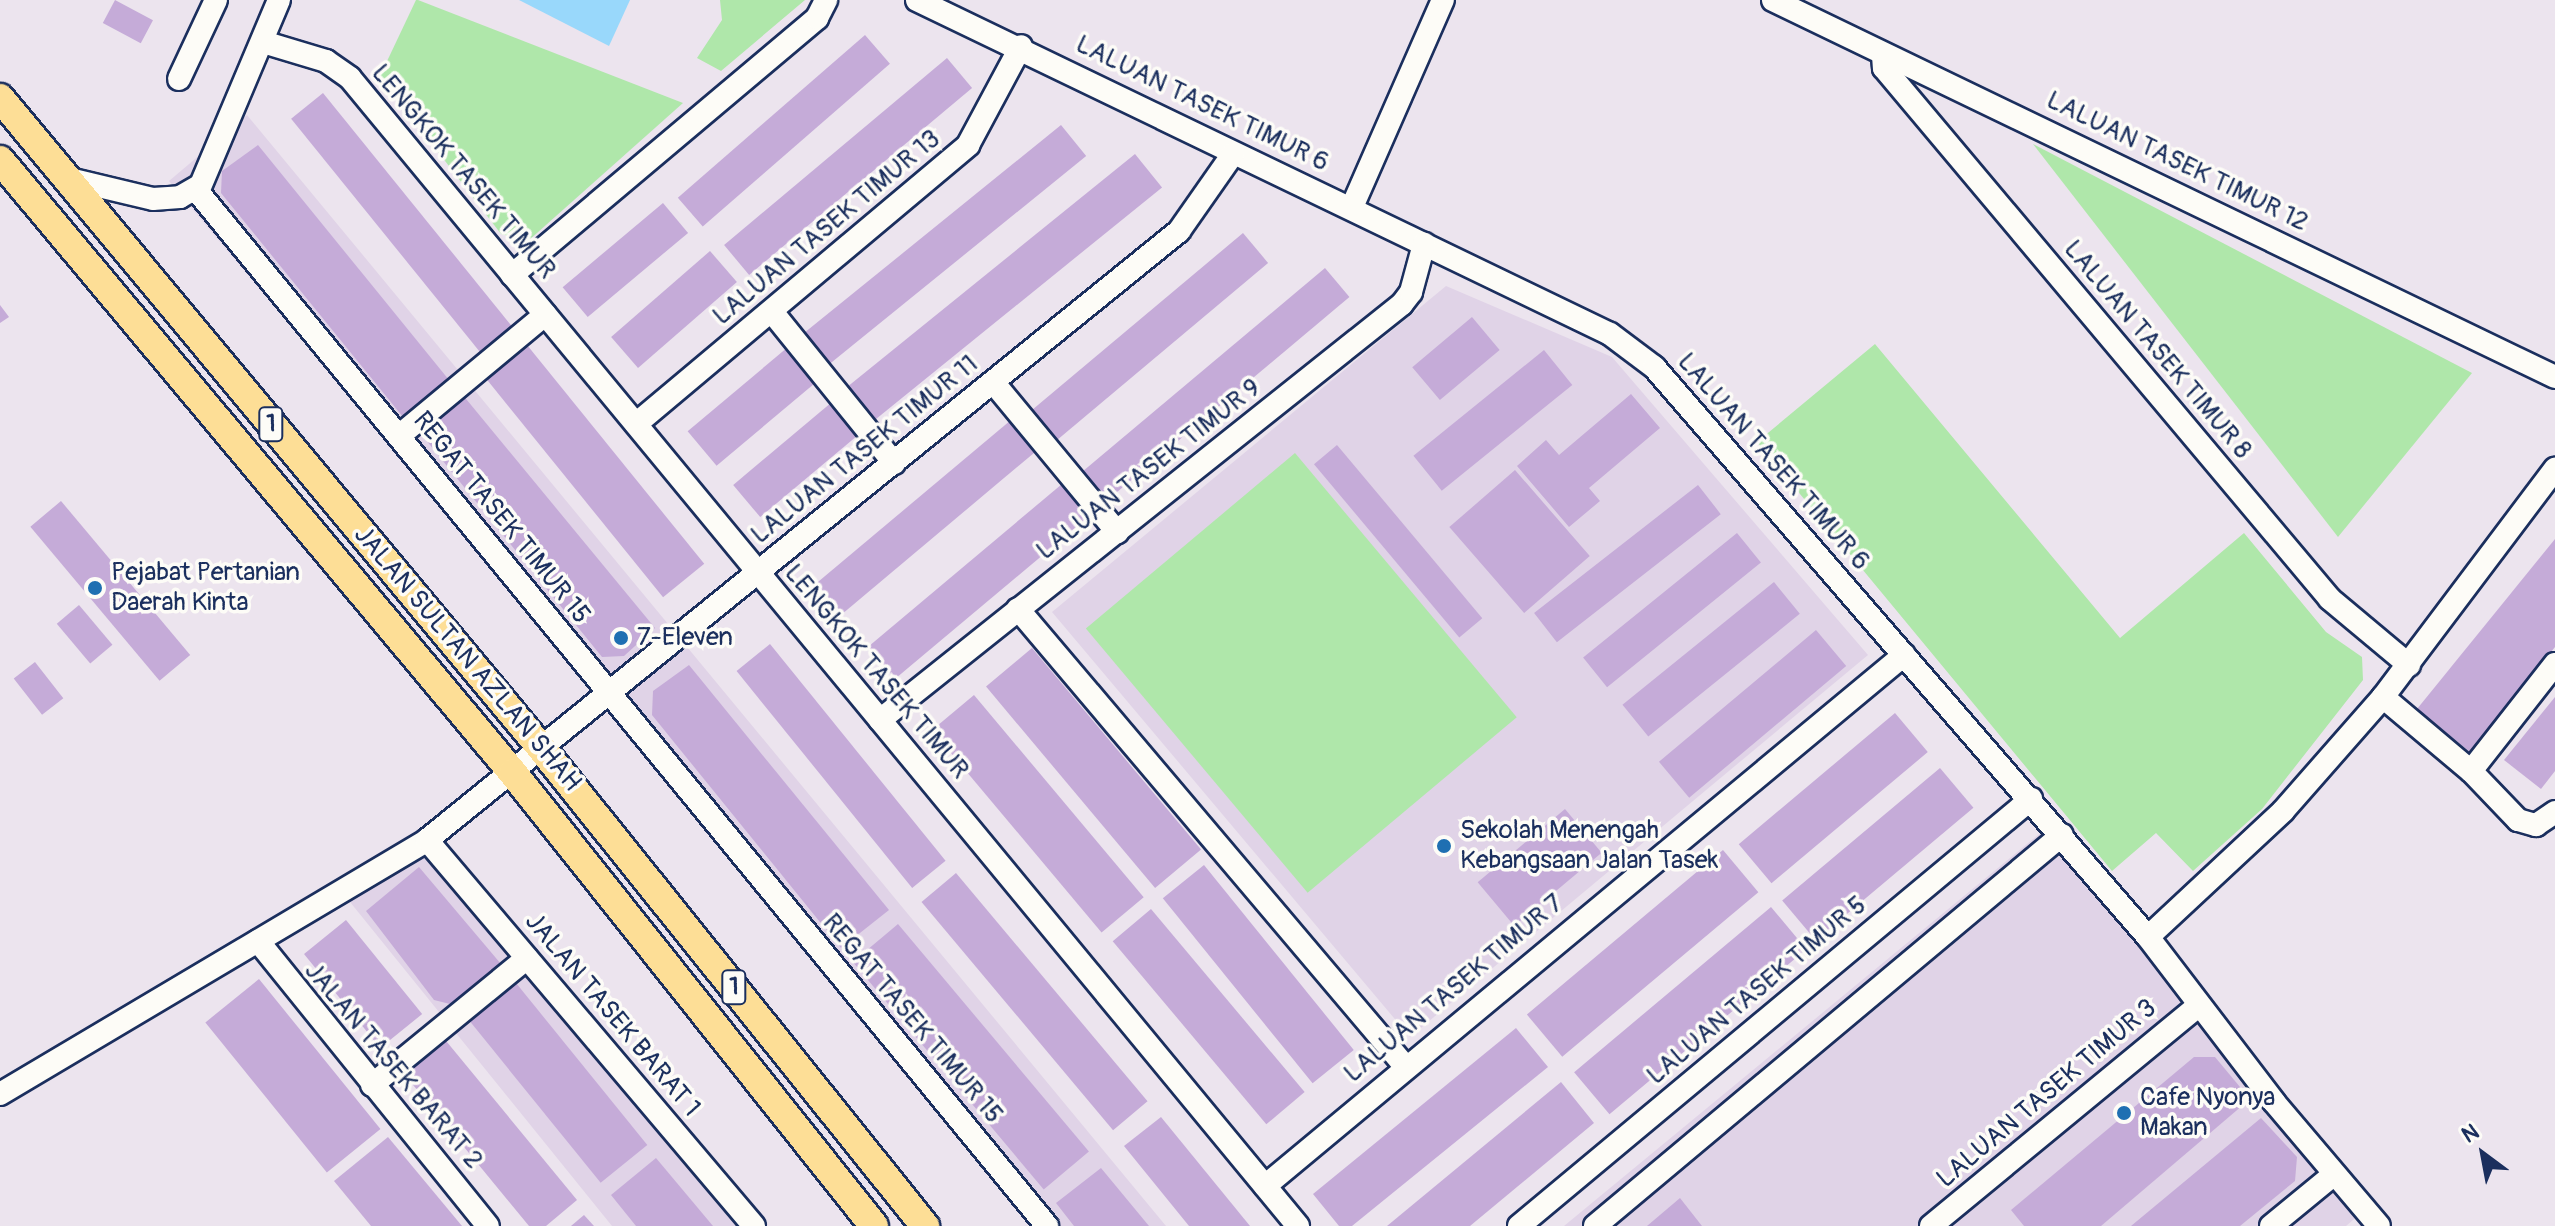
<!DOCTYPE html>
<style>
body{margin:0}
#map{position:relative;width:2555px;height:1226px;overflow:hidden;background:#ece4ee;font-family:Pangolin,sans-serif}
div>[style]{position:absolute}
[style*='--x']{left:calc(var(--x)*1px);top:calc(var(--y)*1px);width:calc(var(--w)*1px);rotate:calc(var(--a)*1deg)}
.built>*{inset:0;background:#e0d3e7}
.green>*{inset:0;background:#afe7aa;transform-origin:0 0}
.water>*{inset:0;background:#99d8fb}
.building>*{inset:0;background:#c5abd8;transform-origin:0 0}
.roads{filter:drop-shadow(2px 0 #1b2f5e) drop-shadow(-2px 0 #1b2f5e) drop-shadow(0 2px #1b2f5e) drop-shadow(0 -2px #1b2f5e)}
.minor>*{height:22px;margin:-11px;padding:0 11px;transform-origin:11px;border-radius:11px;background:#fdfcf7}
.major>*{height:28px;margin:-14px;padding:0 14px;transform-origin:14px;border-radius:14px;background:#fdde96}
.dots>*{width:22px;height:22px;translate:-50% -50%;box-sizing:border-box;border:4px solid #fdfcf7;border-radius:50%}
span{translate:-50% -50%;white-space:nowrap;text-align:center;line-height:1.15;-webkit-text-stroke:7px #fdfcf7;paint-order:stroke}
.shield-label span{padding:2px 6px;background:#fdfcf7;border:2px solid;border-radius:6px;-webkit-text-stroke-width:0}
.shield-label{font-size:24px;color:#1b2f5e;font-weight:700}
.street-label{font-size:26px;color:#1b2f5e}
.poi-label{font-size:26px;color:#1b2f5e}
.left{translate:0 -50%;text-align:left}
.north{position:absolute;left:2443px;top:1114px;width:80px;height:80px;-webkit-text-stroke:6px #fdfcf7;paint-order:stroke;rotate:328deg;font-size:22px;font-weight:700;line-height:32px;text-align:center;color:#1b2f5e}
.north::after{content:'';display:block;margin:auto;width:28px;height:36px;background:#1b2f5e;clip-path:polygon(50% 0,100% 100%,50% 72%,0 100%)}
</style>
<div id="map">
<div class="built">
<div style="clip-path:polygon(247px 115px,1166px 1226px,1045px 1226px,169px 181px)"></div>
<div style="clip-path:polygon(1446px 286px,1612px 357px,1868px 655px,1410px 1037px,1052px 612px)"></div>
<div style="clip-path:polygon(2055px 821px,2360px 1214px,2346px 1226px,1564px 1226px)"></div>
<div style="clip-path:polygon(440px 837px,764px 1226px,612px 1226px,346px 897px)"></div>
</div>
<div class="green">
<div style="clip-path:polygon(416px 0,418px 0,683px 103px,528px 241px,501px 234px,380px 76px)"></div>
<div style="clip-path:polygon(720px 0,805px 0,721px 71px,697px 58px,722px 20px)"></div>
<div style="clip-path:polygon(2033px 144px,2472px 373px,2338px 537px)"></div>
<div style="clip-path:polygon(1875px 344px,2120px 638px,2244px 533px,2326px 632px,2362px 657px,2363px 680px,2262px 809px,2193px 871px,2156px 833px,2112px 871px,1757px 442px)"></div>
<div style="left:1295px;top:453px;width:345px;height:273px;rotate:50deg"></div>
</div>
<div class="water">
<div style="clip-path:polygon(519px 0,630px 0,609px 46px)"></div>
</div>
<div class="building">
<div style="left:115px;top:0;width:43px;height:26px;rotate:28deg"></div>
<div style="left:865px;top:35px;width:38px;height:248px;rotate:49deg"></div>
<div style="left:947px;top:58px;width:39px;height:291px;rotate:50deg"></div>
<div style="left:323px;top:93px;width:301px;height:41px;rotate:51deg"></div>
<div style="left:1061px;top:125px;width:40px;height:335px;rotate:51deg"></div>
<div style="clip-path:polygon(258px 145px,449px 380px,403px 417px,221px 193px,222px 171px)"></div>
<div style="left:1135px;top:154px;width:43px;height:374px;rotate:51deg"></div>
<div style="left:663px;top:203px;width:39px;height:131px;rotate:50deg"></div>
<div style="left:1243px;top:233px;width:39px;height:275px;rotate:50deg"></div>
<div style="left:710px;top:251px;width:41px;height:131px;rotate:49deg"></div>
<div style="left:1325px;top:268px;width:38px;height:320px;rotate:50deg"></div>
<div style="clip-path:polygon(0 305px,9px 317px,0 323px)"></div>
<div style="left:1472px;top:317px;width:43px;height:78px;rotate:50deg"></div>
<div style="left:523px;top:340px;width:288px;height:53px;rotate:51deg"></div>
<div style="left:788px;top:347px;width:45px;height:131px;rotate:50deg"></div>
<div style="left:1544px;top:350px;width:45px;height:168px;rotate:51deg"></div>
<div style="clip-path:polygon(462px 394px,655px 628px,624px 656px,602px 657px,417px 429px)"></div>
<div style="clip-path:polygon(1631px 394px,1660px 428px,1589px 488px,1600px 501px,1569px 527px,1517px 466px,1546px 440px,1559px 455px)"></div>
<div style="left:832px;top:402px;width:42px;height:129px;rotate:50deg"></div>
<div style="left:1011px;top:420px;width:40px;height:254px;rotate:50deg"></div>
<div style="left:1337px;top:445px;width:226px;height:30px;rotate:50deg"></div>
<div style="left:1515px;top:470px;width:114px;height:87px;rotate:49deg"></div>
<div style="left:1062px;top:484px;width:42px;height:253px;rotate:50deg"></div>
<div style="left:1698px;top:485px;width:37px;height:208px;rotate:52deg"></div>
<div style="left:61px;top:501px;width:201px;height:40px;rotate:50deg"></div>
<div style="left:1737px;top:533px;width:38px;height:198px;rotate:51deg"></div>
<div style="clip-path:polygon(2555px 539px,2555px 647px,2470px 752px,2417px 709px)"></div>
<div style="left:1774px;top:582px;width:41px;height:195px;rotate:51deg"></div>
<div style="left:79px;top:605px;width:52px;height:29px;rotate:50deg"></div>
<div style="left:1816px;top:630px;width:47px;height:205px;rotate:50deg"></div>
<div style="left:770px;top:644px;width:279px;height:43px;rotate:51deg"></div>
<div style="left:1032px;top:648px;width:263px;height:60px;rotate:50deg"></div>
<div style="left:35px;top:662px;width:46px;height:27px;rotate:52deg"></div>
<div style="clip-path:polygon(689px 665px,889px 910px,841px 948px,652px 715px,653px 691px)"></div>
<div style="left:974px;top:695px;width:264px;height:55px;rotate:50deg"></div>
<div style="clip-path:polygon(2555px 697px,2555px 771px,2541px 789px,2504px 760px)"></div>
<div style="left:1895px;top:713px;width:51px;height:204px;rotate:50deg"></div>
<div style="left:1940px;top:768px;width:52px;height:206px;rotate:50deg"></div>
<div style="left:1565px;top:809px;width:57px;height:114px;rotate:50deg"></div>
<div style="left:1723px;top:850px;width:55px;height:256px;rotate:50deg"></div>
<div style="left:1204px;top:865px;width:238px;height:53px;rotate:51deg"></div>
<div style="clip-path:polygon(419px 867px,501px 964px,450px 1004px,434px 1000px,366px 911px)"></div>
<div style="left:956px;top:873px;width:298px;height:45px;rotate:50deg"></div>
<div style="left:1771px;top:907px;width:55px;height:257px;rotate:50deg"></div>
<div style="left:1151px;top:909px;width:239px;height:50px;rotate:50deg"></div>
<div style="left:346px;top:920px;width:121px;height:54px;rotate:51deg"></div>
<div style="left:898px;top:924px;width:297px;height:59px;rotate:50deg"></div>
<div style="left:512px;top:978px;width:215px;height:60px;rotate:51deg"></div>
<div style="left:259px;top:979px;width:193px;height:69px;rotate:51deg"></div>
<div style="clip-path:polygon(1516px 1028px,1548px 1067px,1352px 1226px,1339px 1226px,1313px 1194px)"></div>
<div style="clip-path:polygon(442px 1036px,577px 1200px,546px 1226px,529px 1226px,400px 1069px)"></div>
<div style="clip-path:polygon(2194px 1057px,2215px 1057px,2250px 1099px,2101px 1226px,2024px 1226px,2011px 1210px)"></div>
<div style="clip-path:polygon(1561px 1082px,1594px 1123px,1470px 1226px,1387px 1226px)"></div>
<div style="clip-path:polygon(1161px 1117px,1250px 1226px,1189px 1226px,1124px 1146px)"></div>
<div style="clip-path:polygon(2261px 1118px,2297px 1157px,2295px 1181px,2240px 1226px,2131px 1226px)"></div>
<div style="clip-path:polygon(388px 1137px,462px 1226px,371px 1226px,334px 1181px)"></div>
<div style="clip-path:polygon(656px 1158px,713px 1226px,636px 1226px,611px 1195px)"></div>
<div style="clip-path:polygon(1101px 1168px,1149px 1226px,1074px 1226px,1056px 1203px)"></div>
<div style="clip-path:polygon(1680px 1198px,1702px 1226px,1647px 1226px)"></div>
<div style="clip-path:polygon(584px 1215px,594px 1226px,571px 1226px)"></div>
</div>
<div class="roads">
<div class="minor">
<div style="--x:279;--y:0;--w:208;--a:112.9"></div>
<div style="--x:198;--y:192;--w:1338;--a:50.61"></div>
<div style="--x:917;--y:0;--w:769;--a:25.73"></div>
<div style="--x:1610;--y:334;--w:55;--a:36.9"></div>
<div style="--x:1654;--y:367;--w:754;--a:49.09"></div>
<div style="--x:2148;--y:937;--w:208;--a:52.6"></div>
<div style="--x:2274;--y:1102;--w:162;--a:49.7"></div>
<div style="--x:1773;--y:0;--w:868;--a:25.74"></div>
<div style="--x:263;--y:42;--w:66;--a:16.8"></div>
<div style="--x:326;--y:61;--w:29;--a:35"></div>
<div style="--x:350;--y:78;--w:1489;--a:50.45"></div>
<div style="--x:1883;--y:55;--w:13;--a:86"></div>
<div style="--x:1884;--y:68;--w:693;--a:49.97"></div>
<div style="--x:2330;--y:599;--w:103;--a:39.9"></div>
<div style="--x:179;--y:79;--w:87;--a:-64.9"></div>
<div style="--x:65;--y:178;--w:90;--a:13.4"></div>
<div style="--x:153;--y:199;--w:27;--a:-4"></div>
<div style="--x:180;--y:197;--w:20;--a:-30"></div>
<div style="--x:1352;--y:207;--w:226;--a:-66.3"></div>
<div style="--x:512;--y:275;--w:399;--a:-40.1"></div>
<div style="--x:817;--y:18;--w:20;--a:-63"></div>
<div style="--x:773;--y:313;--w:193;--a:51.1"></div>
<div style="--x:993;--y:382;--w:195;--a:50.4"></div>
<div style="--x:636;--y:424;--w:434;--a:-40"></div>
<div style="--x:968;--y:145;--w:112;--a:-61.8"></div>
<div style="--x:399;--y:436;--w:190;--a:-39.7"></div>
<div style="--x:1018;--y:609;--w:597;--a:49.75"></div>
<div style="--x:2383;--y:697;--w:115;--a:40.1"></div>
<div style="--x:2471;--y:771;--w:136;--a:-51.9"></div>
<div style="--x:880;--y:720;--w:667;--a:-38.55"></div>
<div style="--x:1402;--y:304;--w:15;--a:-53"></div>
<div style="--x:1411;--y:292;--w:50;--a:-74.8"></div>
<div style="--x:2471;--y:771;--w:68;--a:46.2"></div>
<div style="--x:2518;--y:820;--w:19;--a:16"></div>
<div style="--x:2536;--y:825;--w:23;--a:-34"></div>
<div style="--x:427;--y:840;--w:506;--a:49.73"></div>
<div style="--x:2148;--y:937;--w:185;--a:-43"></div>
<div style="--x:2283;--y:811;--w:152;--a:-48.7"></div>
<div style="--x:2383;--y:697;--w:286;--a:-53"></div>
<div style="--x:258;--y:941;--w:366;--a:51.1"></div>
<div style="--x:372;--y:1085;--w:200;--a:-39.3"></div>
<div style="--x:0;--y:1094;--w:497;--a:-30.7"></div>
<div style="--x:427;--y:840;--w:968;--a:-39"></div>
<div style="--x:1179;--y:231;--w:94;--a:-55"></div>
<div style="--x:1265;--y:1186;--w:831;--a:-39.73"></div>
<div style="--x:1519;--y:1226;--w:667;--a:-39.83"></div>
<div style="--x:1595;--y:1226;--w:609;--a:-39.94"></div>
<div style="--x:1931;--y:1226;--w:346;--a:-39.5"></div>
<div style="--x:2271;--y:1226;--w:80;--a:-39.4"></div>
</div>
<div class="major">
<div style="--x:0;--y:98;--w:847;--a:50.22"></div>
<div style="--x:542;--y:749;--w:612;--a:51.24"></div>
<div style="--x:0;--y:160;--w:799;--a:50.08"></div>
<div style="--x:513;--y:773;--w:579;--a:51.45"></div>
</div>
</div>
<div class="dots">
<div style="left:95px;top:588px;background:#1f6fb2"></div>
<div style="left:621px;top:638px;background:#1f6fb2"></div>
<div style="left:1444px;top:846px;background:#1f6fb2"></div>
<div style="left:2124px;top:1113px;background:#1f6fb2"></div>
</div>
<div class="shield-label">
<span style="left:271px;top:424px">1</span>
<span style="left:734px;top:987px">1</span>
</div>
<div class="street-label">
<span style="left:1202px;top:104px;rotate:26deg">LALUAN TASEK TIMUR 6</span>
<span style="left:2177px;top:162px;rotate:26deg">LALUAN TASEK TIMUR 12</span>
<span style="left:463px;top:172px;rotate:50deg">LENGKOK TASEK TIMUR</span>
<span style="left:827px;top:228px;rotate:-40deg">LALUAN TASEK TIMUR 13</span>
<span style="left:2157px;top:350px;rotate:50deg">LALUAN TASEK TIMUR 8</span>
<span style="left:865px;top:450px;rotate:-39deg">LALUAN TASEK TIMUR 11</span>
<span style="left:1773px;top:462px;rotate:49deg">LALUAN TASEK TIMUR 6</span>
<span style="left:1149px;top:470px;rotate:-38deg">LALUAN TASEK TIMUR 9</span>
<span style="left:501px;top:518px;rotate:51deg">REGAT TASEK TIMUR 15</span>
<span style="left:467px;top:659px;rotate:50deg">JALAN SULTAN AZLAN SHAH</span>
<span style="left:876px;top:672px;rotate:50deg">LENGKOK TASEK TIMUR</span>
<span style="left:1454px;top:989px;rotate:-40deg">LALUAN TASEK TIMUR 7</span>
<span style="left:1757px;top:991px;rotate:-40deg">LALUAN TASEK TIMUR 5</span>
<span style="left:612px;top:1015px;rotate:50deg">JALAN TASEK BARAT 1</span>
<span style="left:912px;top:1019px;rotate:50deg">REGAT TASEK TIMUR 15</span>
<span style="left:393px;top:1066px;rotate:50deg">JALAN TASEK BARAT 2</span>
<span style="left:2047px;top:1094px;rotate:-40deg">LALUAN TASEK TIMUR 3</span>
</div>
<div class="poi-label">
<span class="left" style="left:111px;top:588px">Pejabat Pertanian<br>Daerah Kinta</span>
<span class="left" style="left:637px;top:638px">7-Eleven</span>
<span class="left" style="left:1460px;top:846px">Sekolah Menengah<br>Kebangsaan Jalan Tasek</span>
<span class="left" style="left:2140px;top:1113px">Cafe Nyonya<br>Makan</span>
</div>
<div class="north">N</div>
</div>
